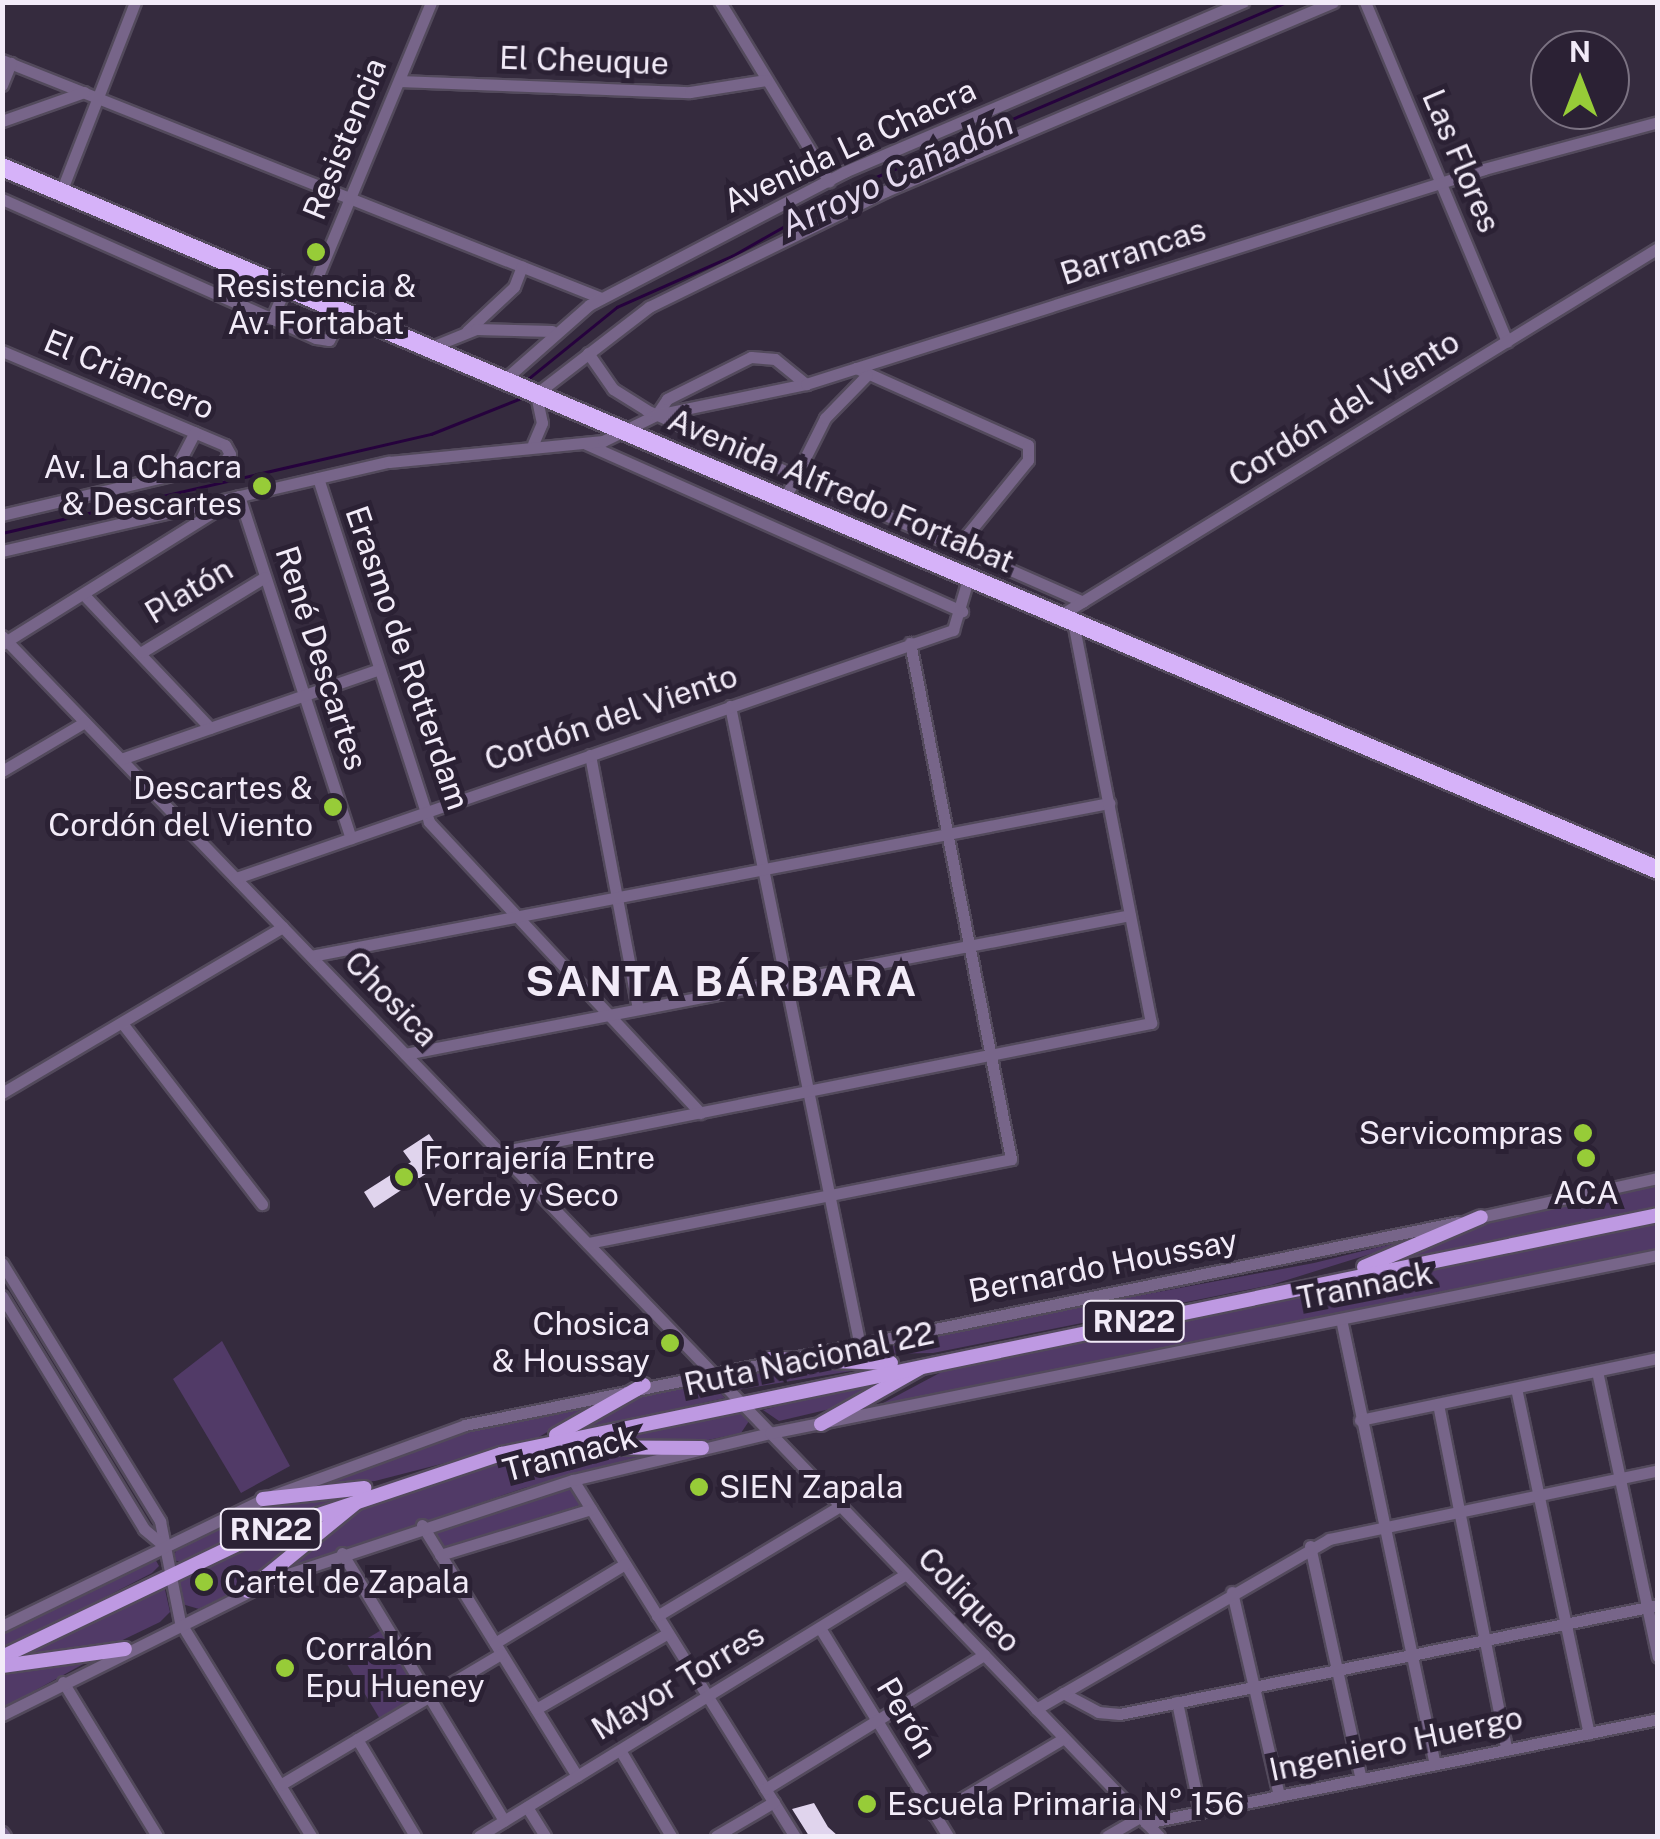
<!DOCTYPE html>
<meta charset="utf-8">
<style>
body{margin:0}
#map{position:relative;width:1660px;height:1839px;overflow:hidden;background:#352b3e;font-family:"Public Sans",sans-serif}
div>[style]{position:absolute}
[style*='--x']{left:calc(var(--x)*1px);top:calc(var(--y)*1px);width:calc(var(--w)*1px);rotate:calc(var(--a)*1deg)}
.green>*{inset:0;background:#513a67;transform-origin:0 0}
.stream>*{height:2.5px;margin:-1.25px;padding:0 1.25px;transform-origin:1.25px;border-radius:1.25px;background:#26023d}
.building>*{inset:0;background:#e0d4ed}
.roads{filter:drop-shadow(2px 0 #534a5c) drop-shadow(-2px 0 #534a5c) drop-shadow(0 2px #534a5c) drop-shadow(0 -2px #534a5c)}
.minor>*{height:11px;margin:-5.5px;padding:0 5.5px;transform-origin:5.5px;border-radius:5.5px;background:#776589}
.major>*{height:14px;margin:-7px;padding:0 7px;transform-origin:7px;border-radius:7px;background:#be99e2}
.highway>*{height:18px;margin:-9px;padding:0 9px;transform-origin:9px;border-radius:9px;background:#d6b2f9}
.dots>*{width:28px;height:28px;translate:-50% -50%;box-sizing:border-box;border:5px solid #2b2134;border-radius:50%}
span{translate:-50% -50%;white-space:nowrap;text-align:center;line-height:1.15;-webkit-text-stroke:10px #2b2134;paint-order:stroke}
.shield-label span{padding:2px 8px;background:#2b2134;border:2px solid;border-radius:8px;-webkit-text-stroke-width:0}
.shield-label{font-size:30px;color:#f2ebf8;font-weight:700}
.street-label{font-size:32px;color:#f2ebf8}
.poi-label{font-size:32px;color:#f2ebf8}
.right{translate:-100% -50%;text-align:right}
.left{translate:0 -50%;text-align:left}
.water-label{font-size:35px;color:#e4d9ef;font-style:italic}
.district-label{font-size:42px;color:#f2ebf8;font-weight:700;letter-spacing:2.5px}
.frame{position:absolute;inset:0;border:5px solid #f2ebf8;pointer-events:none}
.north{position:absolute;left:1530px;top:30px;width:100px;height:100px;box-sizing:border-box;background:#2b2134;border:2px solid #7b7282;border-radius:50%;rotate:0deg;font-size:28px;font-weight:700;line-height:40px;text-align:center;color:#f2ebf8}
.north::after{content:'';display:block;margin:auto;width:35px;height:45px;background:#97cc38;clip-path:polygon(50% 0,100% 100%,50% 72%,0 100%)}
</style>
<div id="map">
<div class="green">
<div style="clip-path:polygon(1657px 1182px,1657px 1209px,1389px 1263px,1500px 1218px)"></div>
<div style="clip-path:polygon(1657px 1223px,1657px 1250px,872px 1409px,949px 1368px)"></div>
<div style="clip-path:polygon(1444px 1231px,1271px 1285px,933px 1353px,821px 1355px,1314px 1263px)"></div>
<div style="clip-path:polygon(222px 1341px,290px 1466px,241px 1493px,173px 1379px)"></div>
<div style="clip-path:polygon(798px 1364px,876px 1367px,737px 1390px,748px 1374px)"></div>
<div style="clip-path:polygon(899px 1374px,830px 1409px,779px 1421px,763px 1410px)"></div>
<div style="clip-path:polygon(707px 1378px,725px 1398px,566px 1433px,613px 1400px)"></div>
<div style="clip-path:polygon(604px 1398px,534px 1440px,375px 1481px,299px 1488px,433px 1441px)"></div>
<div style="clip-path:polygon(739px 1409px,749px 1421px,741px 1433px,671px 1448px,567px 1443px)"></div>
<div style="clip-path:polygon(584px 1451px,646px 1458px,524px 1488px,279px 1572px,346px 1513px,384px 1496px,501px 1462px)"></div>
<div style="clip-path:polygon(570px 1489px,580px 1505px,443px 1548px,431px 1530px)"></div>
<div style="clip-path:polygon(351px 1494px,181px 1562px,173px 1560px,177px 1547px,278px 1502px)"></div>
<div style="clip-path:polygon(339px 1509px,258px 1580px,199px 1609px,182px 1604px,179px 1574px)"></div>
<div style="clip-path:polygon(154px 1557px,159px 1566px,152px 1573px,3px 1650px,2px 1632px)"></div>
<div style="clip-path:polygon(164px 1585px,170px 1612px,160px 1622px,104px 1649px,9px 1660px)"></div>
<div style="left:383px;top:1629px;width:77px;height:49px;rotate:59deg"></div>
<div style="clip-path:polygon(87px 1662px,3px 1708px,3px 1671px)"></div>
</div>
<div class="stream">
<div style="--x:528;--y:379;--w:114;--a:-39"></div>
<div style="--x:617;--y:307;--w:126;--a:-23.9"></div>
<div style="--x:732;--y:256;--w:142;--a:-29.6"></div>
<div style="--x:855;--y:186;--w:469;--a:-23.1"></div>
<div style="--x:2;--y:533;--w:440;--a:-13"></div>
<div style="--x:431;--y:434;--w:95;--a:-21.7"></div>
</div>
<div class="building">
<div style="clip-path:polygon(429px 1134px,447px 1160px,374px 1208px,364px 1192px,411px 1162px,403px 1151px)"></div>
<div style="clip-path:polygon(814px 1803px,828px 1827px,838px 1836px,809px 1836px,792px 1809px)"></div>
</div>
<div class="roads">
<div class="minor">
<div style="--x:720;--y:2;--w:210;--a:58.7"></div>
<div style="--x:1365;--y:2;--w:368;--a:67.3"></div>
<div style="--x:2;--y:60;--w:645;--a:21.67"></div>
<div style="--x:399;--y:81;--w:291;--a:2.2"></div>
<div style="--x:690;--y:92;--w:77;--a:-9"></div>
<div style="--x:2;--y:85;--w:24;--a:-68"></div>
<div style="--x:2;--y:121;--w:87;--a:-19.5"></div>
<div style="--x:61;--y:192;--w:204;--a:-68.7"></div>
<div style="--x:2;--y:199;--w:343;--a:23.9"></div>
<div style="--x:316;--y:338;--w:13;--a:9"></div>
<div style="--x:329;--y:340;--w:31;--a:-63"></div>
<div style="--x:309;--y:297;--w:319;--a:-67.5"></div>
<div style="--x:272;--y:318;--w:34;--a:-66"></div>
<div style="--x:467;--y:331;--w:64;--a:-43.1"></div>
<div style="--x:514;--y:287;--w:22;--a:-69"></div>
<div style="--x:429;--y:348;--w:51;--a:-22"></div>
<div style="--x:476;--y:329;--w:76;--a:1.5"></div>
<div style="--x:2;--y:351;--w:242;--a:22.9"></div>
<div style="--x:225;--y:445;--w:10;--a:61"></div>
<div style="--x:230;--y:454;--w:11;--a:128"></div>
<div style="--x:223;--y:463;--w:227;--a:166.8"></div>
<div style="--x:588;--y:353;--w:44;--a:55.2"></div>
<div style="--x:613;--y:389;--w:39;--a:32"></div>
<div style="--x:646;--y:410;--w:477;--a:23.7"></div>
<div style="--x:856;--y:368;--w:188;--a:24.1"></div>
<div style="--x:1028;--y:445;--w:15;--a:90"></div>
<div style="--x:1028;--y:460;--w:112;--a:129.2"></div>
<div style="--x:504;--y:380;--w:113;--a:-41.4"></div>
<div style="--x:589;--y:305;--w:288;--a:-27.5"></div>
<div style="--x:844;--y:172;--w:434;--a:-23.1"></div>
<div style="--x:657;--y:414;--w:18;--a:-56"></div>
<div style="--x:667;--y:399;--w:94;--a:-26.6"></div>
<div style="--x:751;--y:357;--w:24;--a:5"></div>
<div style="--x:775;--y:359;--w:40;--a:39"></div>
<div style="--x:584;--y:443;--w:414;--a:24"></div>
<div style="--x:533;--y:444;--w:23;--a:-67"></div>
<div style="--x:542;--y:423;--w:30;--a:-102"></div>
<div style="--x:536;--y:394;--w:143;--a:-37.6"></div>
<div style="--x:649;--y:307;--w:264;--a:-26.1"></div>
<div style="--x:886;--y:191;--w:485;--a:-22.9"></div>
<div style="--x:173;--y:474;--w:47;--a:-62.4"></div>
<div style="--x:318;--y:478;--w:361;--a:72.1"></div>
<div style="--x:429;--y:822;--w:398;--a:47"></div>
<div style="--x:239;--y:496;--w:360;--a:71.9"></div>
<div style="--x:784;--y:500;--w:92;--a:-63.4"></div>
<div style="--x:825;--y:418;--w:60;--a:-45.7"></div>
<div style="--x:2;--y:551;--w:397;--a:-13"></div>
<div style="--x:389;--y:462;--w:215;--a:-5.6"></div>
<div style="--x:603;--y:441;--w:59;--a:-26.1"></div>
<div style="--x:656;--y:415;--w:153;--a:-11.7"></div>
<div style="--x:806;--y:384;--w:711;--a:-17.59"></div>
<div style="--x:1484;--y:169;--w:180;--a:-15.1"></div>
<div style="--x:84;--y:595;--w:183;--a:46.5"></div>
<div style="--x:1059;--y:616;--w:703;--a:-31.56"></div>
<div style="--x:2;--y:636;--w:1667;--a:46.05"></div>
<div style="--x:2;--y:644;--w:279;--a:-32"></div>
<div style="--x:142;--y:652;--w:144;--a:-31.4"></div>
<div style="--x:730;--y:706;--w:648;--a:78.52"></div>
<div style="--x:590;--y:755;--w:258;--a:79.3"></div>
<div style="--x:121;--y:759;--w:273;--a:-19.2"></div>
<div style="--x:2;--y:771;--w:96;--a:-30.6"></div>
<div style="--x:236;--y:878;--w:759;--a:-19.08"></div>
<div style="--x:953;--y:630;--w:53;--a:-73.6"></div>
<div style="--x:311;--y:956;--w:813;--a:-10.85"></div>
<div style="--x:122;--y:1023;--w:229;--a:52.3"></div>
<div style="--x:405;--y:1054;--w:738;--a:-10.85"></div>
<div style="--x:2;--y:1093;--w:326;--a:-30.6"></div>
<div style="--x:500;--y:1152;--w:664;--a:-11.21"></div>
<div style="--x:1151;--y:1023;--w:408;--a:-101"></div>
<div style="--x:1476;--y:1218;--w:186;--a:-12.4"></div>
<div style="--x:588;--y:1243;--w:431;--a:-11.2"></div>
<div style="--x:1011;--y:1159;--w:526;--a:-101.07"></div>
<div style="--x:2;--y:1263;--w:303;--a:58.5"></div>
<div style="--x:160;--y:1521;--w:103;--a:78.8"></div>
<div style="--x:180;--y:1622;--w:251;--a:58.5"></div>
<div style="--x:2;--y:1296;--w:273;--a:58.6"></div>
<div style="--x:144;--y:1529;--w:23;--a:40"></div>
<div style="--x:1341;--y:1319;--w:455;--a:78.1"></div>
<div style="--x:1597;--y:1371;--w:292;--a:78"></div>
<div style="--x:1516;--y:1388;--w:353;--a:78.1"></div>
<div style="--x:1438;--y:1404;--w:352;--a:78.8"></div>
<div style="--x:1360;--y:1420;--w:304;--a:-11.8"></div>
<div style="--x:573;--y:1480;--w:420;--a:58.1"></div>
<div style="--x:422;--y:1525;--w:295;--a:58.3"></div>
<div style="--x:1310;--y:1546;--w:239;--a:77.7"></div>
<div style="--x:342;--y:1553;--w:313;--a:58.8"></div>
<div style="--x:440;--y:1555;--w:158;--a:-16.9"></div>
<div style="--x:1232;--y:1592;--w:209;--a:77"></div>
<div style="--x:657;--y:1616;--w:214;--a:-31"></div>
<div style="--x:2;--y:1626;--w:290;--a:-25.9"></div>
<div style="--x:263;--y:1499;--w:215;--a:-20.1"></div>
<div style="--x:465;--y:1425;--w:1014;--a:-11.55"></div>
<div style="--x:820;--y:1628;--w:244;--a:58.4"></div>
<div style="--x:495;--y:1643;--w:152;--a:-31.3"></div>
<div style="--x:63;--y:1682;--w:180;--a:58.6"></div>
<div style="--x:1063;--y:1693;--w:40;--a:28"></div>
<div style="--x:1098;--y:1712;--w:22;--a:5"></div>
<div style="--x:1120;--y:1714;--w:549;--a:-11.45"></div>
<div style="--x:1177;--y:1702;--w:112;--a:78.2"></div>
<div style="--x:536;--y:1709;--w:152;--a:-29.9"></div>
<div style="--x:1036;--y:1709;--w:339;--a:-30.1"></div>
<div style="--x:1329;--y:1539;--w:336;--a:-11.8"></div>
<div style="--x:2;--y:1715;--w:309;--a:-26.5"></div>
<div style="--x:279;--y:1577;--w:310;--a:-18.3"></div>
<div style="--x:573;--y:1480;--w:203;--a:-13.4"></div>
<div style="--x:770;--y:1433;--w:906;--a:-11.33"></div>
<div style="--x:357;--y:1739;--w:113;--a:59.1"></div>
<div style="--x:620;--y:1750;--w:100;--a:59.3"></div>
<div style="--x:280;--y:1785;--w:257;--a:-30.7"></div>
<div style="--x:765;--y:1789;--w:257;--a:-31.5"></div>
<div style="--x:527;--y:1807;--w:34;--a:58"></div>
<div style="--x:934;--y:1815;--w:151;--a:-30.6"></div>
<div style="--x:1146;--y:1823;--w:522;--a:-11.48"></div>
<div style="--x:2;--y:1832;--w:5;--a:53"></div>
<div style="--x:479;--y:1836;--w:501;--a:-31.53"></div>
<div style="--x:716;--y:1836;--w:67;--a:-30.4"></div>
<div style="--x:1107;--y:1836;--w:38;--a:-30"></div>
</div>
<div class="major">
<div style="--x:1364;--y:1267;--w:127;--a:-23.1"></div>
<div style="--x:770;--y:1359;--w:121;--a:1.9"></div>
<div style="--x:821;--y:1424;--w:114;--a:-29.5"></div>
<div style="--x:556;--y:1435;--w:101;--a:-29.6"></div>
<div style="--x:556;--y:1447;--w:146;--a:0.4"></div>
<div style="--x:263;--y:1499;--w:102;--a:-6.2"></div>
<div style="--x:248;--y:1591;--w:139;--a:-39.2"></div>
<div style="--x:2;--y:1657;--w:278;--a:-25.6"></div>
<div style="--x:253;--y:1537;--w:262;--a:-18.5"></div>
<div style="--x:501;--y:1454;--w:1181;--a:-11.67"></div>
<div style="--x:2;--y:1666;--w:124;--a:-7.9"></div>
</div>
<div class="highway">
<div style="--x:2;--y:167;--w:1799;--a:23"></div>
</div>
</div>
<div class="dots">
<div style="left:316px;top:252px;background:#97cc38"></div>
<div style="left:262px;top:486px;background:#97cc38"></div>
<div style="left:333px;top:807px;background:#97cc38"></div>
<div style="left:1583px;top:1133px;background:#97cc38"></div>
<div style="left:1586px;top:1158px;background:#97cc38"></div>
<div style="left:404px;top:1177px;background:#97cc38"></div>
<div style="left:670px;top:1343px;background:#97cc38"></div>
<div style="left:699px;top:1487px;background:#97cc38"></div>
<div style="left:204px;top:1582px;background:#97cc38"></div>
<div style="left:285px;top:1668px;background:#97cc38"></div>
<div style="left:867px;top:1804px;background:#97cc38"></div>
</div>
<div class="shield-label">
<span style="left:1134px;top:1321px">RN22</span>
<span style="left:271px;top:1529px">RN22</span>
</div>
<div class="street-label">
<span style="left:584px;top:61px;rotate:2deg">El Cheuque</span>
<span style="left:345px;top:139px;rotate:-68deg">Resistencia</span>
<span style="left:850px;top:146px;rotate:-25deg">Avenida La Chacra</span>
<span style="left:1461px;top:161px;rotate:67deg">Las Flores</span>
<span style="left:1133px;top:252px;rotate:-18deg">Barrancas</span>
<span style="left:129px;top:375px;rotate:23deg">El Criancero</span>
<span style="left:1344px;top:409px;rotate:-32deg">Cordón del Viento</span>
<span style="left:841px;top:491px;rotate:23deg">Avenida Alfredo Fortabat</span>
<span style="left:189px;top:591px;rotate:-31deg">Platón</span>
<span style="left:321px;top:658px;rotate:72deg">René Descartes</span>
<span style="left:407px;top:658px;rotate:71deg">Erasmo de Rotterdam</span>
<span style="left:611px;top:718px;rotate:-19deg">Cordón del Viento</span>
<span style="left:391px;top:999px;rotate:46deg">Chosica</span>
<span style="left:1103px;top:1266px;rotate:-11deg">Bernardo Houssay</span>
<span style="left:1365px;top:1286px;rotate:-11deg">Trannack</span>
<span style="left:809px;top:1359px;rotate:-12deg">Ruta Nacional 22</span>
<span style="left:570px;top:1454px;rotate:-15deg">Trannack</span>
<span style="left:969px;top:1600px;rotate:46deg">Coliqueo</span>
<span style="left:678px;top:1682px;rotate:-31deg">Mayor Torres</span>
<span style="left:907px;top:1718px;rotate:59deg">Perón</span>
<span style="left:1396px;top:1744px;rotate:-12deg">Ingeniero Huergo</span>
</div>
<div class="poi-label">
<span style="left:316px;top:305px">Resistencia &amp;<br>Av. Fortabat</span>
<span class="right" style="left:242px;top:486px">Av. La Chacra<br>&amp; Descartes</span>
<span class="right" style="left:313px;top:807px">Descartes &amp;<br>Cordón del Viento</span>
<span class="right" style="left:1563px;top:1133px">Servicompras</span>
<span class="left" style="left:424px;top:1177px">Forrajería Entre<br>Verde y Seco</span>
<span style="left:1586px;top:1193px">ACA</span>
<span class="right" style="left:650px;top:1343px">Chosica<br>&amp; Houssay</span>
<span class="left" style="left:719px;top:1487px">SIEN Zapala</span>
<span class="left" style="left:224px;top:1582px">Cartel de Zapala</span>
<span class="left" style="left:305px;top:1668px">Corralón<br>Epu Hueney</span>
<span class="left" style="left:887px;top:1804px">Escuela Primaria N° 156</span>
</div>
<div class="water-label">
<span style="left:897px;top:174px;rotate:-25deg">Arroyo Cañadón</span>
</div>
<div class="district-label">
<span style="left:722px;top:981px">SANTA BÁRBARA</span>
</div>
<div class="frame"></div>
<div class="north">N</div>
</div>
